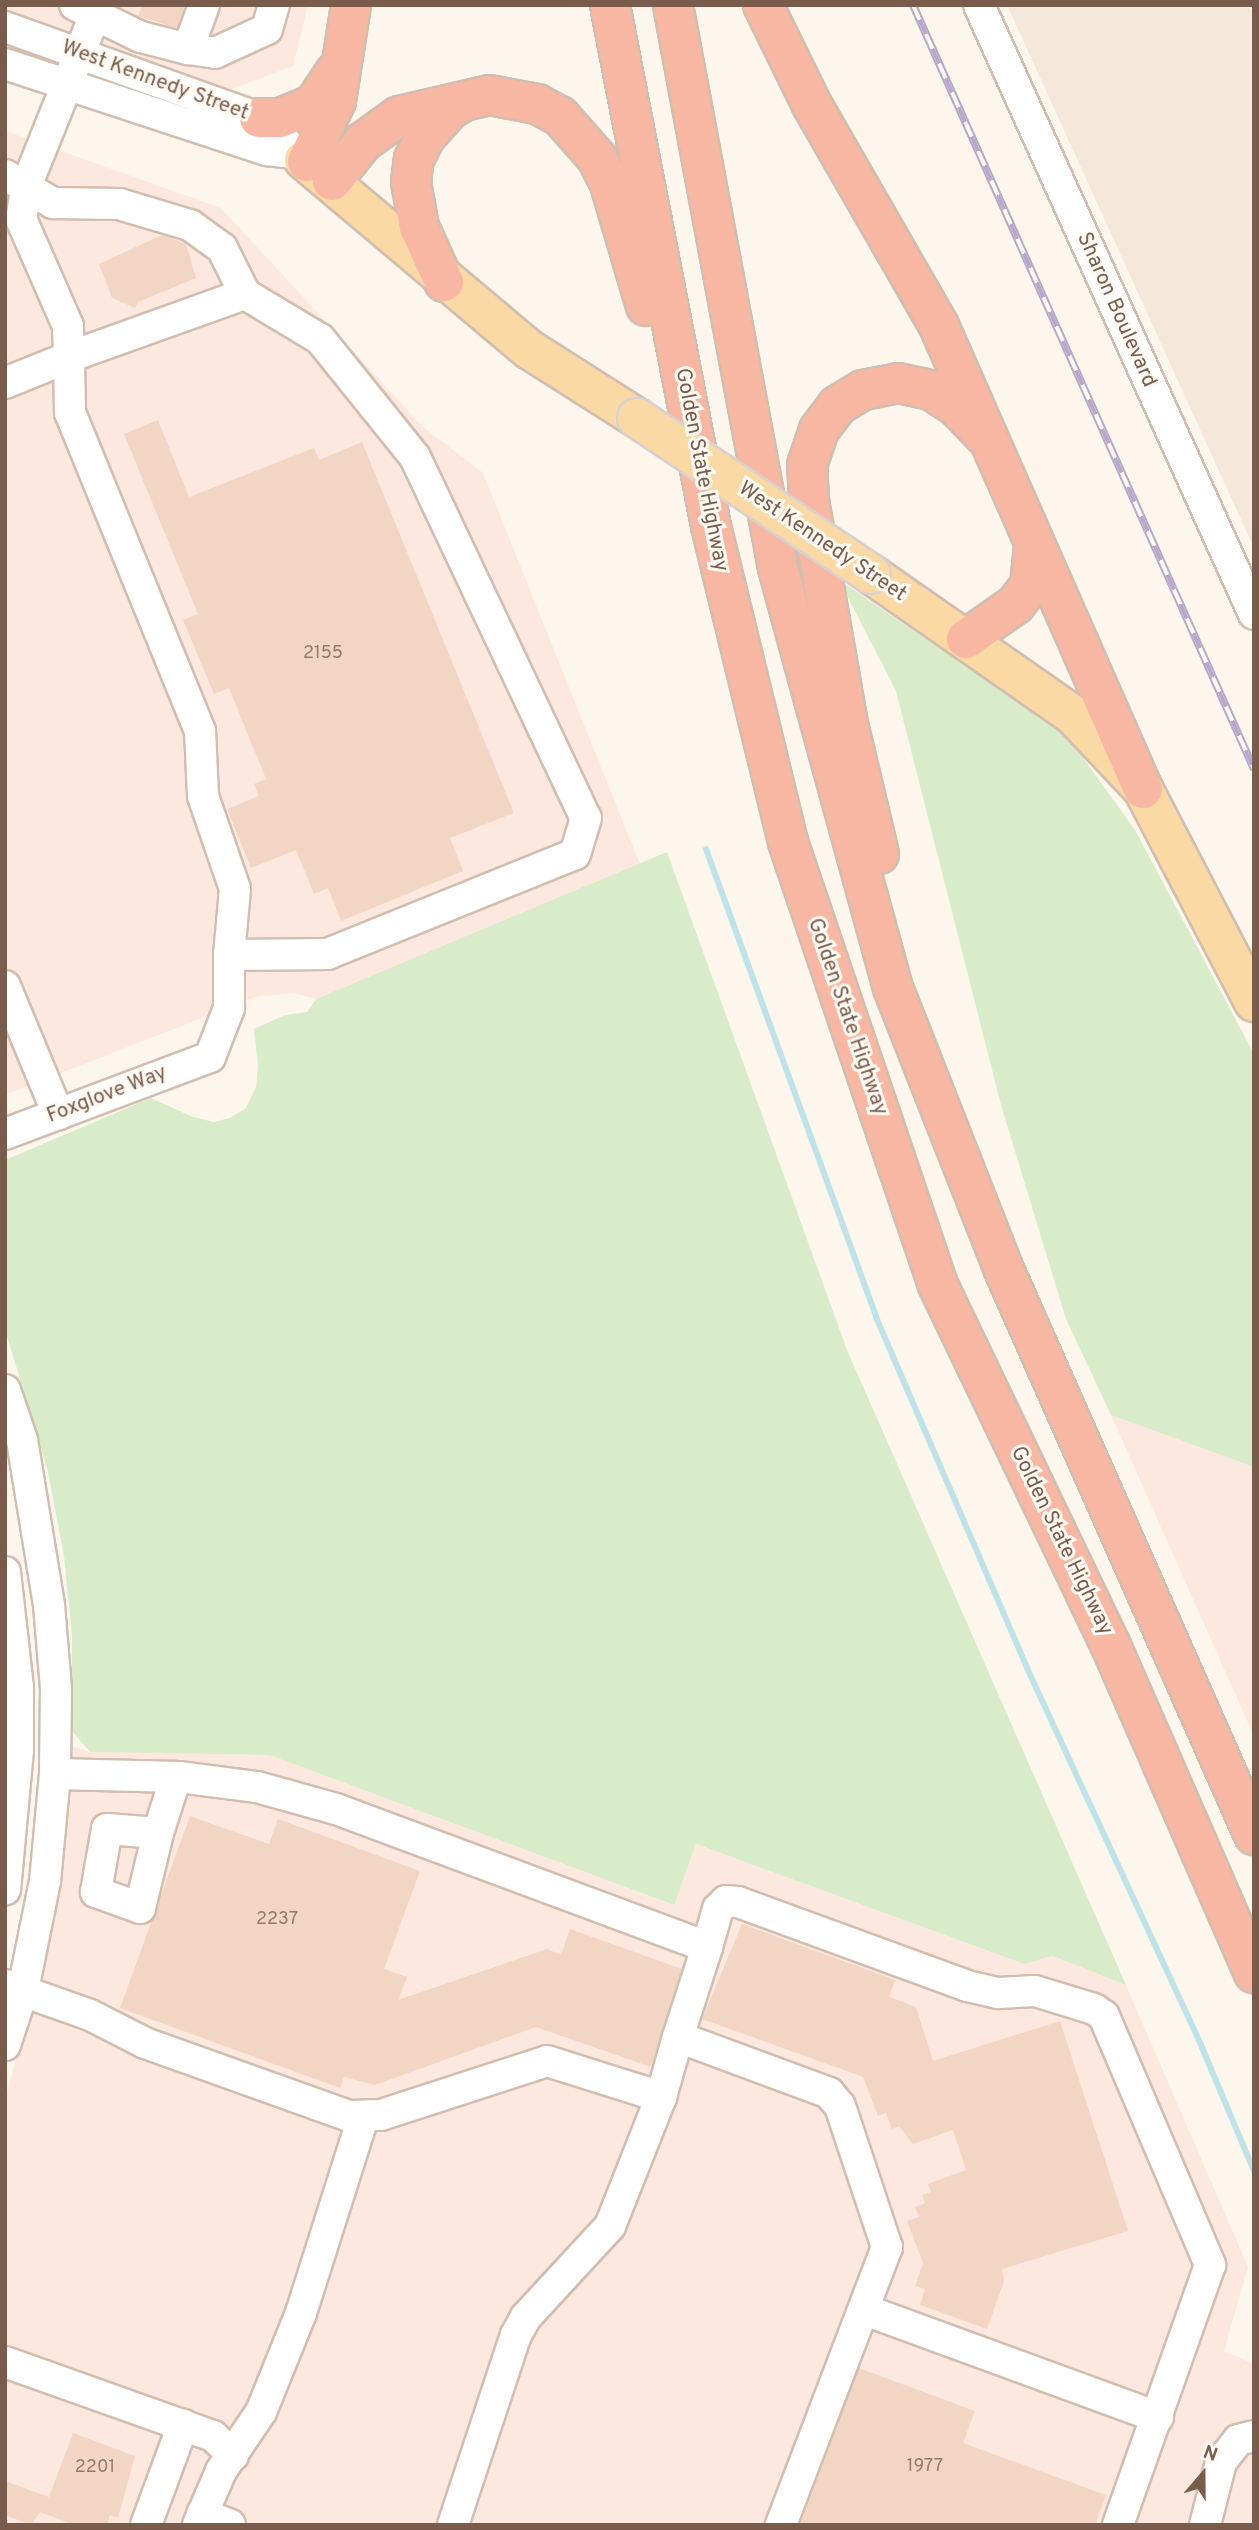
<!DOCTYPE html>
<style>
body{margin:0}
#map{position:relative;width:1259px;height:2530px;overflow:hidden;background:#fdf6ec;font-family:Overpass,sans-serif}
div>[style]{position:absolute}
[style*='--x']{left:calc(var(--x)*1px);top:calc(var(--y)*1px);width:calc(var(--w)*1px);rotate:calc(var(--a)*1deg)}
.residential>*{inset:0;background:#f5e8da}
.commercial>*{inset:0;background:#fde8e0}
.green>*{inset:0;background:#d8ecc9}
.stream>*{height:6px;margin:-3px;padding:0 3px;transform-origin:3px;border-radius:3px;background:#bfe3e8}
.building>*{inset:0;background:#f3d5c3}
.roads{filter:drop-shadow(2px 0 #d1beb0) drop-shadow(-2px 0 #d1beb0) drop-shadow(0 2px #d1beb0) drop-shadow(0 -2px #d1beb0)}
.minor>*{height:30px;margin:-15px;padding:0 15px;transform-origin:15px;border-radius:15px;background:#fff}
.major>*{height:38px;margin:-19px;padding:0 19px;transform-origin:19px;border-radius:19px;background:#fbd9a5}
.highway>*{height:38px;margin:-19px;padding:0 19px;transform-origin:19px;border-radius:19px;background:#f7b7a3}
.rail>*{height:8px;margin-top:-4px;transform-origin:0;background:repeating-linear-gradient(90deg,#fffaf3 0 16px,#b9a8c9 0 32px);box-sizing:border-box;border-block:2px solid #b9a8c9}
.bridges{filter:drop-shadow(2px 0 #dad1cd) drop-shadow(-2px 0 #dad1cd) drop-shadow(0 2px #dad1cd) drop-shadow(0 -2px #dad1cd)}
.major-bridge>*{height:38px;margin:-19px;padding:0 19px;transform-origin:19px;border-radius:19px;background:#fbd9a5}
span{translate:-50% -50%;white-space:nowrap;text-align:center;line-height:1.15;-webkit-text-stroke:6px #fffaf3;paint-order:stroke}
.number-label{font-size:18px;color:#987a6a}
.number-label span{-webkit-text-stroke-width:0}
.street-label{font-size:21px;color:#7a5c4d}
.frame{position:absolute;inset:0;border:7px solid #7a5c4d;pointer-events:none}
.north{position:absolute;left:1168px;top:2439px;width:70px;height:70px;-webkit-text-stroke:5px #fffaf3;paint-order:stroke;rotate:20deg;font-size:19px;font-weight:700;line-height:28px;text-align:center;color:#7a5c4d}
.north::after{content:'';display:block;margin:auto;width:24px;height:32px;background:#7a5c4d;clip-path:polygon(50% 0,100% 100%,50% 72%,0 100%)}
</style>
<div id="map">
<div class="residential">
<div style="clip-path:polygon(1007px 5px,1241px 5px,1254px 10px,1254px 548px)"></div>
</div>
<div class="commercial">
<div style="clip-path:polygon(5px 5px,308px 5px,293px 66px,229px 90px,5px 9px)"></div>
<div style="clip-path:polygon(5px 131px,221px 208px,423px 427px,483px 473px,640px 864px,316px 999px,293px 993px,258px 996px,5px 1095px)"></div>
<div style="clip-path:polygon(1111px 1415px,1254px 1467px,1254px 1736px)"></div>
<div style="clip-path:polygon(68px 1745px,90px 1752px,269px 1755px,673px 1905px,695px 1844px,1024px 1964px,1053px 1956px,1126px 1985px,1248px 2267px,1224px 2351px,1254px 2364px,1254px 2525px,5px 2525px,5px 2100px,57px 1907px,68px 1812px)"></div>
</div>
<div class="green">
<div style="clip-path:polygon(839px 580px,1051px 724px,1081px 755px,1135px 830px,1254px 1054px,1254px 1467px,1111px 1415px,1066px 1319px,1001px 1105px,896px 691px)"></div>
<div style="clip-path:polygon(667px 852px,847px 1350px,1126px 1985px,1053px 1956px,1024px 1964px,696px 1844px,674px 1905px,269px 1755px,90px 1752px,72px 1731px,72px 1636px,64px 1556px,48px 1472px,7px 1336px,5px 1160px,151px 1098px,193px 1117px,214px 1122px,230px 1118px,246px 1108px,256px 1087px,258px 1066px,254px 1029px,285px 1015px,307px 1012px,316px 999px)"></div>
</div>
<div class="stream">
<div style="--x:706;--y:849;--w:498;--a:70"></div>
<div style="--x:876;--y:1317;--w:382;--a:66.7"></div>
<div style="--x:1027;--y:1668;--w:415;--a:65.2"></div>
<div style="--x:1201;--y:2045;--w:137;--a:67.2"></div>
</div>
<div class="building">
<div style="clip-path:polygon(142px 5px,185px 5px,177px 28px,138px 16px)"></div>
<div style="clip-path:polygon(162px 235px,186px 244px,196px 278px,138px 302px,135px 308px,112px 298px,99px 264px)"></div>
<div style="clip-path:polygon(158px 420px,189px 497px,314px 448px,319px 460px,362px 442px,514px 813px,450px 838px,463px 871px,341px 921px,328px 888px,314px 894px,296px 850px,251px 868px,227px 809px,259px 796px,254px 784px,266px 779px,229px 688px,214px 694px,183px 620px,198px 614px,124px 434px)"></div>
<div style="clip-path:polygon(190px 1816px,269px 1844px,278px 1819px,420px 1871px,384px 1969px,407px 1977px,398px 2000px,547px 1949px,561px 1955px,570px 1929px,682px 1969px,651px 2067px,536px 2027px,375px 2085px,344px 2077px,340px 2088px,120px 2008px)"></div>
<div style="clip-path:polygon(742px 1924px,895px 1980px,889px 1997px,916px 2007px,933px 2061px,1060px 2021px,1128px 2231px,1002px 2269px,1004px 2281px,987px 2329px,920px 2305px,925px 2289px,915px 2286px,923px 2263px,907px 2221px,919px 2217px,915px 2207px,925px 2203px,922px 2195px,931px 2192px,928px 2184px,966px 2170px,953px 2130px,913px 2144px,899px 2126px,892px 2129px,886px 2113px,878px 2116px,863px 2077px,702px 2019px)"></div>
<div style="clip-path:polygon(859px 2368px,975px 2411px,963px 2443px,1106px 2495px,1095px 2525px,800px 2525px)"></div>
<div style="clip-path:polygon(73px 2433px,135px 2456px,118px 2518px,110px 2515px,107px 2525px,75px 2525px,40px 2512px,31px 2525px,5px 2515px,5px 2481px,49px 2497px)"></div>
</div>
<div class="roads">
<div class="minor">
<div style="--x:75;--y:5;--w:73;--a:25.9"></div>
<div style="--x:141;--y:37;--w:49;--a:14.3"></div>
<div style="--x:188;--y:49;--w:47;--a:-70"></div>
<div style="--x:979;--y:5;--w:668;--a:65.7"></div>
<div style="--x:5;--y:27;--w:270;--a:19.7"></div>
<div style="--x:259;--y:118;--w:22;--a:32"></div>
<div style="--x:278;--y:130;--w:27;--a:57"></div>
<div style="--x:188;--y:49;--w:27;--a:8"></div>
<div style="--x:215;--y:53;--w:57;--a:-24.8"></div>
<div style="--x:267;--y:29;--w:25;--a:-74"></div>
<div style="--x:5;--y:64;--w:276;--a:18.2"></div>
<div style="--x:267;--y:150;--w:26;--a:7"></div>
<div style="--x:5;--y:175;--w:56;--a:30.3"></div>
<div style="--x:53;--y:203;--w:66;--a:0.9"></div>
<div style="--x:119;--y:204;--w:74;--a:16.5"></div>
<div style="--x:190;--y:225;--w:39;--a:36"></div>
<div style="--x:222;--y:248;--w:51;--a:63.4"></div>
<div style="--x:5;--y:383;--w:69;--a:-22.1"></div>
<div style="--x:69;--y:357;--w:187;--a:-19.7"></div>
<div style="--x:245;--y:294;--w:87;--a:31"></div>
<div style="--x:320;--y:339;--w:151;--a:51.2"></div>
<div style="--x:415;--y:457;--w:399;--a:64.7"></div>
<div style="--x:586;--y:818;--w:38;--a:107"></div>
<div style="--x:575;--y:854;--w:266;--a:158"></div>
<div style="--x:328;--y:954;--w:99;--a:179.4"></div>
<div style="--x:229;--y:955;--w:66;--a:-84.8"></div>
<div style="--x:235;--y:889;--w:98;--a:-109"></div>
<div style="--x:203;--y:796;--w:65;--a:-92.6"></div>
<div style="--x:200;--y:731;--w:344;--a:-112.2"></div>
<div style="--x:70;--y:413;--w:56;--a:-91"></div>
<div style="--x:69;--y:357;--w:31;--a:-92"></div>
<div style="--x:68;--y:326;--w:117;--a:-113.7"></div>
<div style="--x:21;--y:219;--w:36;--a:-80"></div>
<div style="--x:27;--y:184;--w:193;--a:-68.1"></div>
<div style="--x:5;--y:986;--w:139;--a:67.5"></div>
<div style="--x:5;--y:1134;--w:219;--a:-20.6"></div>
<div style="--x:210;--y:1057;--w:53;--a:-68.8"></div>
<div style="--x:229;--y:1008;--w:53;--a:-90"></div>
<div style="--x:5;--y:1390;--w:53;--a:71.2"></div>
<div style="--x:22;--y:1440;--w:167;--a:80.7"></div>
<div style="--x:49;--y:1605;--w:84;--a:85.2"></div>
<div style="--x:56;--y:1689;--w:85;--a:90.7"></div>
<div style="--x:55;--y:1774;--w:107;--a:95.3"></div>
<div style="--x:45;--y:1881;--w:111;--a:101.4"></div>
<div style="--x:23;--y:1990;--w:58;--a:108.1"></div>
<div style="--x:5;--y:1572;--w:116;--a:83.6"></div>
<div style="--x:18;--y:1687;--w:63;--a:90"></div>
<div style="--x:18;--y:1750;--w:140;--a:95.3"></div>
<div style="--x:55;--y:1774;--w:124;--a:1.4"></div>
<div style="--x:179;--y:1777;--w:79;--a:7.3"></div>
<div style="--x:257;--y:1787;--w:82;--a:15.6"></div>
<div style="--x:336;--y:1809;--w:396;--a:20.4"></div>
<div style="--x:707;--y:1947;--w:40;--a:-74"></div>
<div style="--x:718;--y:1909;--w:11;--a:-45"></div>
<div style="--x:726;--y:1901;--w:12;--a:5"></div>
<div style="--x:738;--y:1902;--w:244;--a:20.1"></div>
<div style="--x:967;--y:1986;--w:32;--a:13"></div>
<div style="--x:998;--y:1993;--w:37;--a:-3"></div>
<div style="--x:1035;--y:1991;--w:62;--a:17"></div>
<div style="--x:1094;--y:2009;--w:12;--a:35"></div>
<div style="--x:1104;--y:2016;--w:271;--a:66.9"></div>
<div style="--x:1210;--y:2265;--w:276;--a:109.5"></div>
<div style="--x:158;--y:1833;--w:77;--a:103.5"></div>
<div style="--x:140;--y:1908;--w:47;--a:-160"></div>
<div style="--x:96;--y:1892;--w:64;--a:-80.1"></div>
<div style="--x:107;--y:1829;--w:51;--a:4.5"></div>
<div style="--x:158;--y:1833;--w:59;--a:-72.2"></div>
<div style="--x:5;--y:1985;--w:90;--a:19.4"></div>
<div style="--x:90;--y:2015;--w:62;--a:27"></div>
<div style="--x:145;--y:2043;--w:217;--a:19.7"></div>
<div style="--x:349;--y:2116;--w:32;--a:-2"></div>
<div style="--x:381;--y:2115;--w:175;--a:-18"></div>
<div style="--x:547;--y:2061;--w:120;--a:17.5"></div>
<div style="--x:678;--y:2037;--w:95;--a:-72.1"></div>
<div style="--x:865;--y:2310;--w:312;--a:20.1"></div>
<div style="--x:5;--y:2362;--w:221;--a:19.6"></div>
<div style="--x:213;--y:2436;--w:28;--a:44"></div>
<div style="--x:202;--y:2514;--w:30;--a:21"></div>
<div style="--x:146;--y:2525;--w:107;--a:-69.7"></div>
<div style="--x:198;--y:2525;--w:59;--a:-66.9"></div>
<div style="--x:221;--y:2471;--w:71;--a:-55.9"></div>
<div style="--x:261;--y:2412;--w:107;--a:-68"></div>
<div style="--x:301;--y:2313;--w:206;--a:-72.4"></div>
<div style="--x:453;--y:2525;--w:200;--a:-71.7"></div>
<div style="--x:516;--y:2335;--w:21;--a:-61"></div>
<div style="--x:526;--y:2317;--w:124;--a:-47.3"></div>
<div style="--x:610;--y:2226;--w:139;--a:-68.4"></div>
<div style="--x:661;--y:2097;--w:62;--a:-74.2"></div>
<div style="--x:678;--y:2037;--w:161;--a:20.3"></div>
<div style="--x:829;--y:2093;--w:17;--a:50"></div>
<div style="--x:840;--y:2106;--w:149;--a:71.6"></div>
<div style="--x:887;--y:2247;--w:298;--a:110.9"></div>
<div style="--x:1205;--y:2525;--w:65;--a:-75.7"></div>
<div style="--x:1221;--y:2462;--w:28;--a:-52"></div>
<div style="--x:1238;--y:2440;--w:16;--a:-14"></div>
</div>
<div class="major">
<div style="--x:304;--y:160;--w:295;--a:40.1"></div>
<div style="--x:530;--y:350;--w:127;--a:32.4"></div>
<div style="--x:871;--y:574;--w:245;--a:34.9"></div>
<div style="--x:1072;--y:714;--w:103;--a:46.6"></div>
<div style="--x:1143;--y:789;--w:240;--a:62.5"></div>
</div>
<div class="highway">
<div style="--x:610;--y:5;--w:531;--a:79.03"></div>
<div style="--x:711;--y:526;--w:325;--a:76.3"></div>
<div style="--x:788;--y:842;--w:465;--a:71.3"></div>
<div style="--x:937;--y:1283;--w:403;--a:64.4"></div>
<div style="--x:1111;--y:1646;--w:357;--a:66.4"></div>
<div style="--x:673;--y:5;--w:573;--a:79.44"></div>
<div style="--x:778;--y:568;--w:435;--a:74.7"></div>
<div style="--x:893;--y:988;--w:303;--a:68.5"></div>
<div style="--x:1004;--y:1270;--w:618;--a:66.13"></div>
<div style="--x:763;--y:5;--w:111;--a:63.9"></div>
<div style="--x:812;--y:105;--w:255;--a:60.1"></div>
<div style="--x:939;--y:326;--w:506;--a:66.22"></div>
<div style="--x:259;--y:118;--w:21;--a:0"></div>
<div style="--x:280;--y:118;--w:35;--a:-22"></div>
<div style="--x:313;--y:105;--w:40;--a:-56"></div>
<div style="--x:307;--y:162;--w:68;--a:-64.6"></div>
<div style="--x:336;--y:101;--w:97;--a:-81.1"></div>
<div style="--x:332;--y:181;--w:50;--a:-51.5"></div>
<div style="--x:363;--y:142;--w:44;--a:-35.8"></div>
<div style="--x:399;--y:116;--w:92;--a:-13.1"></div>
<div style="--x:489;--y:95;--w:49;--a:10.6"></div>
<div style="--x:537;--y:104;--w:26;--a:28"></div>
<div style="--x:560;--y:116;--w:56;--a:48.6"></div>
<div style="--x:597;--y:158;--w:29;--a:63"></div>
<div style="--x:610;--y:184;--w:127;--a:73.6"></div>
<div style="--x:444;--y:282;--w:60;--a:-114.4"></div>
<div style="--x:419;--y:227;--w:46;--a:-100.1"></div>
<div style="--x:411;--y:182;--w:23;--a:-83"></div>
<div style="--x:414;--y:159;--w:25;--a:-63"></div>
<div style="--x:425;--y:137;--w:36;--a:-48"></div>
<div style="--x:449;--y:110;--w:17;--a:-31"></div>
<div style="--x:966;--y:639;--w:60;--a:-34.8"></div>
<div style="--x:1015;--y:605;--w:24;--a:-52"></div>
<div style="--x:1030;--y:586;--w:41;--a:-84.4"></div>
<div style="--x:879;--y:854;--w:134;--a:-103.4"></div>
<div style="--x:848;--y:724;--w:227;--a:-99.9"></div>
<div style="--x:809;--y:500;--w:35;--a:-93"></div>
<div style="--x:807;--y:465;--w:37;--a:-71"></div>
<div style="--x:819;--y:430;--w:31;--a:-53"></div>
<div style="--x:838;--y:405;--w:29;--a:-31"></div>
<div style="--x:863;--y:390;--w:36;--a:-11"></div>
<div style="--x:898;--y:383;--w:34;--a:12"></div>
<div style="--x:931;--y:390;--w:30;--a:33"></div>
<div style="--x:956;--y:406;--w:42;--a:46"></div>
</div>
</div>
<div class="rail">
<div style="--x:913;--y:5;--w:837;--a:65.95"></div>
</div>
<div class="bridges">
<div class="major-bridge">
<div style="--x:637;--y:418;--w:281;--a:33.7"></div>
</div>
</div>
<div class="number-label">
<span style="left:323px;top:654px">2155</span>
<span style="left:277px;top:1920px">2237</span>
<span style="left:925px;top:2467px">1977</span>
<span style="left:95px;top:2468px">2201</span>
</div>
<div class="street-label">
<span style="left:155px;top:81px;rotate:20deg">West Kennedy Street</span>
<span style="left:1116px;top:310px;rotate:66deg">Sharon Boulevard</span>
<span style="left:701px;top:470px;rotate:79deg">Golden State Highway</span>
<span style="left:822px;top:542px;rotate:34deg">West Kennedy Street</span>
<span style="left:847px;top:1017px;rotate:71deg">Golden State Highway</span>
<span style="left:107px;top:1095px;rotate:-21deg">Foxglove Way</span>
<span style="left:1061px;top:1541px;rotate:64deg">Golden State Highway</span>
</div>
<div class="frame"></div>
<div class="north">N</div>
</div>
